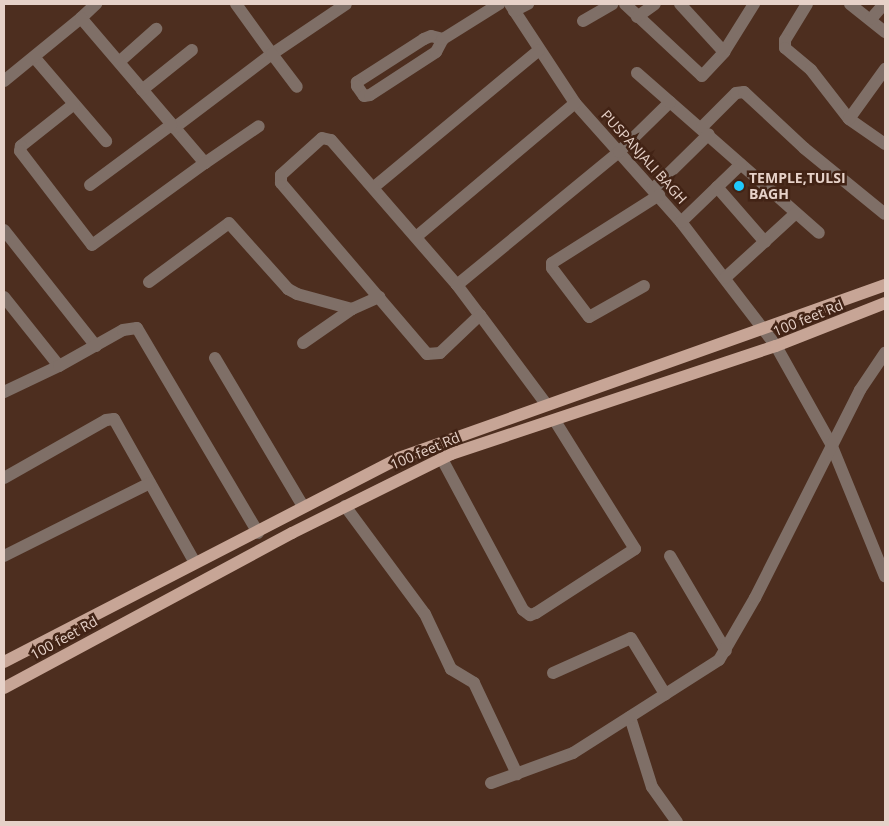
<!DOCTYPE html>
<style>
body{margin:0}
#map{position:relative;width:889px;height:826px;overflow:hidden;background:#4d2e1f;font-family:"Open Sans",sans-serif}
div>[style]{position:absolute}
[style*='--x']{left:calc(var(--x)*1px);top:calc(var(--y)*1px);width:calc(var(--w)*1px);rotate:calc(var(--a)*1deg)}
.minor>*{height:12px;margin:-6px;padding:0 6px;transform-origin:6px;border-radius:6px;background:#7f6f67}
.major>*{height:12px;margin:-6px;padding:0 6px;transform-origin:6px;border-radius:6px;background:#c7a596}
.dots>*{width:14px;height:14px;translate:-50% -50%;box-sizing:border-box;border:2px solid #422315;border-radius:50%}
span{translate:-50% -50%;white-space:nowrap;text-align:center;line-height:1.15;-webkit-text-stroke:5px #422315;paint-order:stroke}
.street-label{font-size:14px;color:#e6d1c8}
.poi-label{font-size:14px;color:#e6d1c8;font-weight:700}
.left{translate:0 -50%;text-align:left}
.frame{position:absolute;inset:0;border:5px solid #e6d1c8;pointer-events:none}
</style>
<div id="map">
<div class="minor">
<div style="--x:236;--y:4;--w:62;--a:54.2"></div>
<div style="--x:272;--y:54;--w:89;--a:-34"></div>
<div style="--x:510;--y:4;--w:118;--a:56.7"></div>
<div style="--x:575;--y:103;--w:159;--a:48.3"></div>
<div style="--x:681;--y:222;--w:156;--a:52.5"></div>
<div style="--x:776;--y:346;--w:112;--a:60.7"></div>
<div style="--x:831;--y:444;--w:143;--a:67.8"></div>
<div style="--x:625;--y:4;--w:105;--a:43.1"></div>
<div style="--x:702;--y:76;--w:33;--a:-47"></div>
<div style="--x:724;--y:52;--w:57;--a:-58"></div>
<div style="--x:680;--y:4;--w:65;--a:47.5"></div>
<div style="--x:807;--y:4;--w:42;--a:121.4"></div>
<div style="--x:785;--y:40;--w:8;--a:90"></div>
<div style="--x:785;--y:48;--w:34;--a:40"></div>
<div style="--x:811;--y:70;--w:62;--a:52.2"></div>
<div style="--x:849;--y:119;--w:44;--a:34.8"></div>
<div style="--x:850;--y:4;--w:45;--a:38.7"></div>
<div style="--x:514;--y:11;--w:16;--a:-27"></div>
<div style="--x:637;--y:17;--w:22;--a:-36"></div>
<div style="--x:81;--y:18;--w:21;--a:-43"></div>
<div style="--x:871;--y:19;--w:20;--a:-49"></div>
<div style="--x:583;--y:21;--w:34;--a:-30"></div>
<div style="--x:443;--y:39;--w:12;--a:-166"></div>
<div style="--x:431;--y:36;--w:8;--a:157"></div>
<div style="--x:424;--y:39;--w:80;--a:147.3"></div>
<div style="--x:357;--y:82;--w:4;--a:90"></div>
<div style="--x:357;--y:86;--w:12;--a:55"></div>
<div style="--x:364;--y:96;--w:6;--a:-9"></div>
<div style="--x:370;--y:95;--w:79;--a:-33.1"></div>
<div style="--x:436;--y:52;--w:15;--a:-62"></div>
<div style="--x:443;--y:39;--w:66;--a:-32"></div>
<div style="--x:34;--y:57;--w:111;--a:49.4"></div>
<div style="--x:119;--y:62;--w:50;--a:-41.7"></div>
<div style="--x:4;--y:81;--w:99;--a:-39.3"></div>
<div style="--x:81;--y:18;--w:191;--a:49.5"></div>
<div style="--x:205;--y:163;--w:65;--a:-34.4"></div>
<div style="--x:142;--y:90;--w:64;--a:-38.7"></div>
<div style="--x:670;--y:102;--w:198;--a:41.3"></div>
<div style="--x:74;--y:104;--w:68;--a:141.6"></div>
<div style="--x:21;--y:146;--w:5;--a:101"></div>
<div style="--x:20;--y:151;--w:118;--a:52.5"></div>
<div style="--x:92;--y:245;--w:140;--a:-36"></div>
<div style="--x:849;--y:119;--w:62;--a:-54.2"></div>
<div style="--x:702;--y:127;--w:48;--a:-45"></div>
<div style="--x:736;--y:93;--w:8;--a:-7"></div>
<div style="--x:744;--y:92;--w:82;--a:43"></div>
<div style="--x:804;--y:148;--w:104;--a:39.2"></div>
<div style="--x:174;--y:128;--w:123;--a:-37.1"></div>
<div style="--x:272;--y:54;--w:41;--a:52.9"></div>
<div style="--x:90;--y:185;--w:101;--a:-36.5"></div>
<div style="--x:374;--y:187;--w:214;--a:-39.7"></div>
<div style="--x:717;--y:187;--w:73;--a:48.9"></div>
<div style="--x:653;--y:189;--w:78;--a:-44.5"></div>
<div style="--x:681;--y:222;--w:83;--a:-44"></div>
<div style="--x:4;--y:230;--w:148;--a:51.6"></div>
<div style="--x:416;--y:237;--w:208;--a:-40.1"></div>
<div style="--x:725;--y:278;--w:96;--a:-42.5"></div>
<div style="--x:149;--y:282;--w:99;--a:-36.4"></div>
<div style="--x:229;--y:223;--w:89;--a:48.2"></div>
<div style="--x:288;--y:289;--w:10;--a:29"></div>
<div style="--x:297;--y:294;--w:57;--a:15.3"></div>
<div style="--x:352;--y:309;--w:30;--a:-24"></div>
<div style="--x:457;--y:285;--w:210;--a:-39.4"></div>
<div style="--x:619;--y:152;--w:71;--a:-44.4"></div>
<div style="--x:670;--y:102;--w:44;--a:-138.7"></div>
<div style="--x:644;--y:286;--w:63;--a:150.6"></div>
<div style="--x:589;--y:317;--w:61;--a:-127.1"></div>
<div style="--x:552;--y:268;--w:5;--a:-90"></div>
<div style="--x:552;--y:263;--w:127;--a:-32.4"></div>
<div style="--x:4;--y:297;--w:88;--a:51.4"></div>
<div style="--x:480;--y:315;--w:55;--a:136.5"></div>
<div style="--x:440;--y:353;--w:13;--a:176"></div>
<div style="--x:427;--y:354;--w:225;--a:-130.5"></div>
<div style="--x:281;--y:183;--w:8;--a:-90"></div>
<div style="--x:281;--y:175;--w:55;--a:-42.1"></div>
<div style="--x:322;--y:138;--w:9;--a:13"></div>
<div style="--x:331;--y:140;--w:192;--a:49"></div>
<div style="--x:457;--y:285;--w:38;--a:53"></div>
<div style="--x:480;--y:315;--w:111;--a:53.4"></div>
<div style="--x:303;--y:343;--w:60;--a:-34.8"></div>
<div style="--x:215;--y:358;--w:172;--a:59.3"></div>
<div style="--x:4;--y:392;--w:61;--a:-25.3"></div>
<div style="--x:59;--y:366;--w:73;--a:-29.4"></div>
<div style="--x:123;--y:330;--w:14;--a:-8"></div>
<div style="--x:137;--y:328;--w:238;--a:59.4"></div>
<div style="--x:442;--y:459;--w:171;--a:61.8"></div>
<div style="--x:523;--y:610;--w:9;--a:36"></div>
<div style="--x:530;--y:615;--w:6;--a:-18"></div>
<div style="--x:536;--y:613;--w:118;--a:-32.9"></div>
<div style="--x:635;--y:549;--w:151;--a:-122"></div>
<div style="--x:4;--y:478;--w:117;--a:-29.6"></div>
<div style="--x:106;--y:420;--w:8;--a:-7"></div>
<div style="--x:114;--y:419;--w:165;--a:60.6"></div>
<div style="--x:345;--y:506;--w:134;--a:53.5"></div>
<div style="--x:425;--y:614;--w:61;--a:64.7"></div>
<div style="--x:451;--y:669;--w:27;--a:31"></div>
<div style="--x:474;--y:683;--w:101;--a:64.7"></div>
<div style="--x:4;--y:556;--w:163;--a:-26.6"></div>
<div style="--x:670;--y:556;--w:110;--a:59.5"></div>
<div style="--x:553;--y:673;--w:85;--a:-24.2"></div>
<div style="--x:631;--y:638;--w:66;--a:58.7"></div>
<div style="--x:630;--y:717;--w:73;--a:72.6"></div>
<div style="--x:652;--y:787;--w:43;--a:54.5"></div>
<div style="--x:491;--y:783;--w:87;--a:-20.1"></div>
<div style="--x:573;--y:753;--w:173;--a:-32.5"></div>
<div style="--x:719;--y:660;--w:72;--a:-59.9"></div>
<div style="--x:755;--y:598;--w:233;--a:-63.2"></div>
<div style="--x:860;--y:390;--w:45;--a:-56"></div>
</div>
<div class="major">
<div style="--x:4;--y:662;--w:445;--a:-27.3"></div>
<div style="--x:399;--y:458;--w:516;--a:-19.59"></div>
<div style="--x:4;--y:688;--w:327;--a:-28.3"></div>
<div style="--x:292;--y:533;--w:178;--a:-26.4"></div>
<div style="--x:451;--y:454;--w:342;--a:-18.4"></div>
<div style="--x:776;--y:346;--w:117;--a:-21.5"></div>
</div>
<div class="dots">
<div style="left:739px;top:186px;background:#1fc9fd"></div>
</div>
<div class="street-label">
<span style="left:644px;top:157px;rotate:48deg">PUSPANJALI BAGH</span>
<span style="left:808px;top:318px;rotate:-22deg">100 feet Rd</span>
<span style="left:425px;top:451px;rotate:-23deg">100 feet Rd</span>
<span style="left:64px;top:638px;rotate:-29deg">100 feet Rd</span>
</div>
<div class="poi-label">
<span class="left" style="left:749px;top:186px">TEMPLE,TULSI<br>BAGH</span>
</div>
<div class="frame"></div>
</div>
